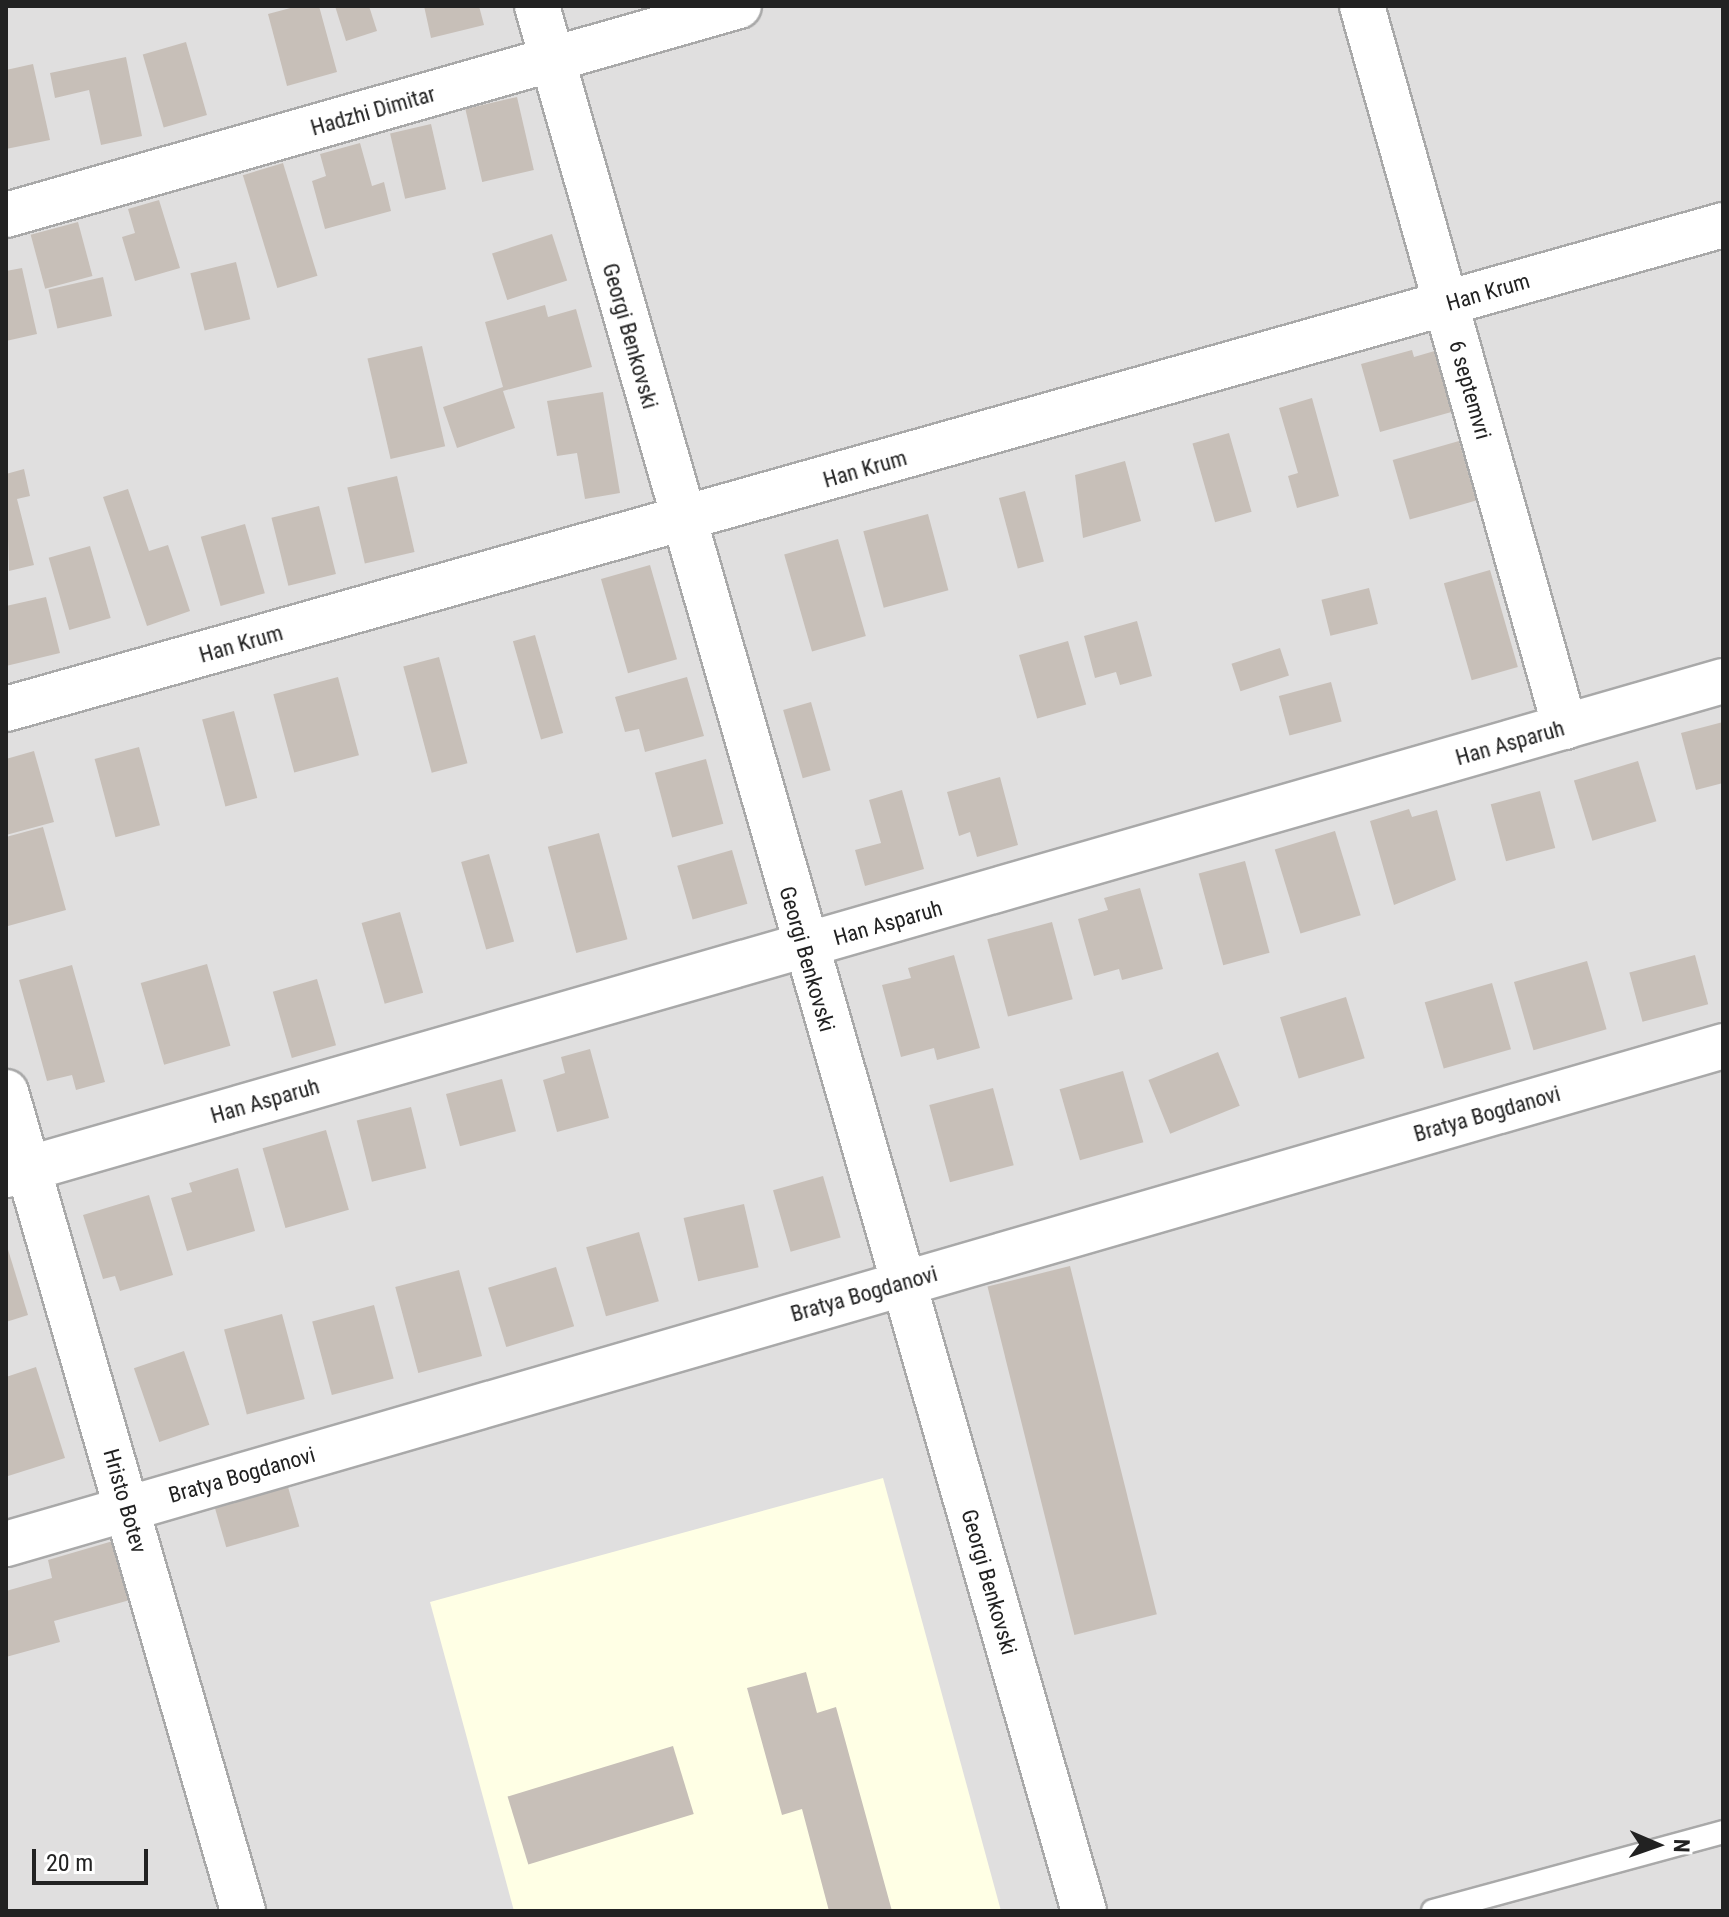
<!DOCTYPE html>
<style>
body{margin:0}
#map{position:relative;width:1729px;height:1917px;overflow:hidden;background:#f2efe9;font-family:"Roboto Condensed",sans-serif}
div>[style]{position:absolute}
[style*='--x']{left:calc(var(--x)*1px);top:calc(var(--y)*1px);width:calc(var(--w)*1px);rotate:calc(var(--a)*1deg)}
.residential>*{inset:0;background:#e0dfdf;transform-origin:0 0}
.education>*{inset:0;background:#ffffe5}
.building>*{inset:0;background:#c7bfb8;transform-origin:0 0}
.roads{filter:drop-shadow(2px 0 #a9a9a9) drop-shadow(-2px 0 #a9a9a9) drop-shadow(0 2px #a9a9a9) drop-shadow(0 -2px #a9a9a9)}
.service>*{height:22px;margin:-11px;padding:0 11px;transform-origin:11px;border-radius:11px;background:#fff}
.minor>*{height:44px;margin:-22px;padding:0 22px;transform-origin:22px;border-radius:22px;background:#fff}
span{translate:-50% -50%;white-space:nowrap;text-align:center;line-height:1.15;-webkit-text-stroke:8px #fff;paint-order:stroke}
.street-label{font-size:22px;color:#222}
.frame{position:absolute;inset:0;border:8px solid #222;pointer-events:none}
.north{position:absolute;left:1617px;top:1805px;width:80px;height:80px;-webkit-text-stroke:6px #fff;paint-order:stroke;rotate:92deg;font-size:22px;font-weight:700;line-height:32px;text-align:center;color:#222}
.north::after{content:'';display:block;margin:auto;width:28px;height:36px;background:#222;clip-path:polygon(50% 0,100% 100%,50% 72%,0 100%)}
.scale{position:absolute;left:32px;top:1849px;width:116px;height:36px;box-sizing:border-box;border:4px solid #222;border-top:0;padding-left:10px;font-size:24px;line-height:28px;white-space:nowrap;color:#222;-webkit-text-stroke:6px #fff;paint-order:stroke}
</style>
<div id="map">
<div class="residential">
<div style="left:6px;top:6px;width:1717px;height:1905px"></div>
</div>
<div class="education">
<div style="clip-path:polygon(883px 1478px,1001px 1911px,514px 1911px,430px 1602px)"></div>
</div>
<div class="building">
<div style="clip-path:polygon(298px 6px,319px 6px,337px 72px,287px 86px,268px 14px)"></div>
<div style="clip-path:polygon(335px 6px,369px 6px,377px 31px,346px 41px)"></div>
<div style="clip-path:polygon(424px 6px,479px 6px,484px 25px,431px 38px)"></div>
<div style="left:186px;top:42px;width:76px;height:45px;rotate:74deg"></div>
<div style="clip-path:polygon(126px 57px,142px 136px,101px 145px,89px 90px,55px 98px,50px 73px)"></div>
<div style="clip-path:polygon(33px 64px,50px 140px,6px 149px,6px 70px)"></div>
<div style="left:517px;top:97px;width:75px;height:53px;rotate:77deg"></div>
<div style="left:431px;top:124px;width:67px;height:42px;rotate:77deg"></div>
<div style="clip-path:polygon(360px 143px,372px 186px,384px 182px,391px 211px,325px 229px,312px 181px,326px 176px,320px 154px)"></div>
<div style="left:283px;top:163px;width:118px;height:42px;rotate:73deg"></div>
<div style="clip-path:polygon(159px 200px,180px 268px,135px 281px,122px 237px,135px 233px,128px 209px)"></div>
<div style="left:78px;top:222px;width:56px;height:49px;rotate:75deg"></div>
<div style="left:552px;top:234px;width:49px;height:63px;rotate:72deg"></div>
<div style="left:236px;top:262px;width:59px;height:47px;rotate:76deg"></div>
<div style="clip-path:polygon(22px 268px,37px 334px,6px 341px,6px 271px)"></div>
<div style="left:103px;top:277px;width:40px;height:56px;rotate:77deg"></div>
<div style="clip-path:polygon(545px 305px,548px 317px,576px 309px,592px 367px,503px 391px,515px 428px,457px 448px,443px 407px,503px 387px,485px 322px)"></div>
<div style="left:422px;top:346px;width:103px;height:56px;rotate:77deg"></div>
<div style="clip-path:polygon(1412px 350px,1414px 357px,1438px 350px,1455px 411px,1380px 432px,1361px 364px)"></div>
<div style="clip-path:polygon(603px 392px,620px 493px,585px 499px,577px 453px,557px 456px,547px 401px)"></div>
<div style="clip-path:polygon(1312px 398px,1339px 496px,1297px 508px,1288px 476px,1298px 473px,1279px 408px)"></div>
<div style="left:1229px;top:433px;width:82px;height:38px;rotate:74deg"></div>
<div style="left:1459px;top:441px;width:62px;height:69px;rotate:74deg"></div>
<div style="clip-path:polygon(1125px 461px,1141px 521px,1083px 538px,1075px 475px)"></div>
<div style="clip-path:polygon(24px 469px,30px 496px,17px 499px,34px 565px,9px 571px,6px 474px)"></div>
<div style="left:397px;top:476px;width:78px;height:51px;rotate:77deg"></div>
<div style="clip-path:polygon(128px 489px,149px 551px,168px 545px,190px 611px,147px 626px,103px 497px)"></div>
<div style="left:1025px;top:491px;width:73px;height:27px;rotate:75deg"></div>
<div style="left:319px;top:506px;width:70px;height:49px;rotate:76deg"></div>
<div style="left:928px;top:514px;width:79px;height:67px;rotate:75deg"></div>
<div style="left:245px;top:524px;width:72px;height:46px;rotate:74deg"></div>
<div style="left:838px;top:539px;width:101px;height:56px;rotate:74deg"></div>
<div style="left:90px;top:546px;width:75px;height:43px;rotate:74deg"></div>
<div style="left:650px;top:565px;width:98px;height:51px;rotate:74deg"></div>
<div style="left:1490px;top:570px;width:101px;height:48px;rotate:74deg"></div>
<div style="left:1369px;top:588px;width:37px;height:49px;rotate:76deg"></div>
<div style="clip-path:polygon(46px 597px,60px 653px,6px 666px,6px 606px)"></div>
<div style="clip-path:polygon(1137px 621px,1152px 676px,1120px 685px,1116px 672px,1095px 678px,1084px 636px)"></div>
<div style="left:535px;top:635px;width:102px;height:23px;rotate:74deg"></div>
<div style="left:1068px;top:641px;width:66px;height:51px;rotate:74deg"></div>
<div style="left:1280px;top:648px;width:29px;height:51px;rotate:72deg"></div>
<div style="left:439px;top:657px;width:110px;height:37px;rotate:75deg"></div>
<div style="left:338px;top:677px;width:81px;height:67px;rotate:75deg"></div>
<div style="clip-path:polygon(687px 677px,704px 736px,645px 752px,639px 729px,625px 732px,615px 697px)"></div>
<div style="left:1331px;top:682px;width:41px;height:54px;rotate:75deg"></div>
<div style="left:811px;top:702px;width:71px;height:29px;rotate:74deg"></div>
<div style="left:234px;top:711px;width:90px;height:33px;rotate:75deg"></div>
<div style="clip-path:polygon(1723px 722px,1723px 783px,1696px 790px,1681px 733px)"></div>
<div style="left:139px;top:747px;width:81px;height:46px;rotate:75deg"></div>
<div style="clip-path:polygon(34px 751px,54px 822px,6px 835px,6px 759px)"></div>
<div style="left:706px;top:759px;width:67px;height:53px;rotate:75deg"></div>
<div style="left:1638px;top:761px;width:63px;height:67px;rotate:73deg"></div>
<div style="clip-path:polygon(1000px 777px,1018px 845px,977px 857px,970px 832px,959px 836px,947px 792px)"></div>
<div style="clip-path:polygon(902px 790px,924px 869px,865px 886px,855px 850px,881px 843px,869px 800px)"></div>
<div style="left:1540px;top:791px;width:59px;height:51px;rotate:75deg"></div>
<div style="clip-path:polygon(1409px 809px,1412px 817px,1437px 810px,1456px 880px,1394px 905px,1370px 821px)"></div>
<div style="clip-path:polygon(43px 827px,66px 910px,8px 926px,6px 837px)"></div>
<div style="left:1335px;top:831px;width:88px;height:63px;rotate:73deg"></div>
<div style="left:599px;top:833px;width:110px;height:53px;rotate:75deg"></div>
<div style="left:732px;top:850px;width:56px;height:57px;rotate:74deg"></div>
<div style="left:489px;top:854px;width:91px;height:29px;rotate:74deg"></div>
<div style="left:1245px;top:861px;width:95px;height:48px;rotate:75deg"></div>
<div style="clip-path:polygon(1140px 888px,1163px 969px,1122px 980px,1119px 969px,1094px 976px,1078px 919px,1108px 910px,1104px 898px)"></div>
<div style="left:400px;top:912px;width:84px;height:40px;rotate:74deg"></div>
<div style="left:1052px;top:922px;width:80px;height:67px;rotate:75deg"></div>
<div style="clip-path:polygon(954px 955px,980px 1048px,937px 1060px,934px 1048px,901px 1057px,882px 985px,911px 978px,908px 968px)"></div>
<div style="left:1695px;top:955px;width:51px;height:68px;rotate:75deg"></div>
<div style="left:1587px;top:961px;width:71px;height:76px;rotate:74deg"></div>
<div style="left:207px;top:964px;width:85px;height:69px;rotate:74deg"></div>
<div style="clip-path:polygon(72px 965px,105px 1082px,76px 1090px,72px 1075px,47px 1081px,19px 980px)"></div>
<div style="left:317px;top:979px;width:69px;height:46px;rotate:74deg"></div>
<div style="left:1492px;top:983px;width:69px;height:70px;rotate:74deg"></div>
<div style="left:1346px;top:997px;width:64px;height:69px;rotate:73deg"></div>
<div style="clip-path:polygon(590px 1049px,609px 1118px,557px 1132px,543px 1080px,565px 1073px,561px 1057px)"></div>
<div style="left:1218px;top:1052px;width:58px;height:75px;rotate:68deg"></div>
<div style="left:1123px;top:1071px;width:74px;height:66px;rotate:74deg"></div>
<div style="left:502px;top:1079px;width:54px;height:58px;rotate:75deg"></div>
<div style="left:993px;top:1088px;width:80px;height:66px;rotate:75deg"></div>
<div style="left:411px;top:1107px;width:63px;height:56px;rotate:76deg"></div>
<div style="left:326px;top:1130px;width:83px;height:66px;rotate:74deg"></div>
<div style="clip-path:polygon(238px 1168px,255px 1231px,187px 1251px,171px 1198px,192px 1192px,189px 1183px)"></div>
<div style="left:823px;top:1176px;width:64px;height:52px;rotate:74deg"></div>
<div style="clip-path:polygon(149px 1195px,173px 1275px,120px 1291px,115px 1276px,103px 1279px,83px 1215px)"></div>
<div style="left:744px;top:1204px;width:65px;height:62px;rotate:77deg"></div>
<div style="left:639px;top:1232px;width:72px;height:55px;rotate:74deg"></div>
<div style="clip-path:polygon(6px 1243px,28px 1315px,6px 1322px)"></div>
<div style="left:1070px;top:1266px;width:359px;height:85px;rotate:76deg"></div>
<div style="left:556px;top:1267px;width:62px;height:71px;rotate:73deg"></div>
<div style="left:459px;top:1270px;width:89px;height:66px;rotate:75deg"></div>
<div style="left:374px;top:1305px;width:76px;height:64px;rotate:75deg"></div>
<div style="left:282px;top:1314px;width:88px;height:60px;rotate:75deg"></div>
<div style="left:184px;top:1351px;width:78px;height:53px;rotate:71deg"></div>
<div style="clip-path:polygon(36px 1367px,65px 1458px,8px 1476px,6px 1377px)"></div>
<div style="left:288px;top:1487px;width:41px;height:76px;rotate:74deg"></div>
<div style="clip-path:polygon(113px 1541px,130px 1600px,54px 1621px,60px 1642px,6px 1657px,6px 1591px,52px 1578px,48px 1560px)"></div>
<div style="clip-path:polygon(806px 1672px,817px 1713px,836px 1707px,892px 1911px,829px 1911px,802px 1809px,782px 1815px,747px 1688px)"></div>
<div style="left:673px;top:1746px;width:71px;height:173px;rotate:73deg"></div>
</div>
<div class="roads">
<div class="service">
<div style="--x:1433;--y:1911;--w:301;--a:-15.2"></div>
</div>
<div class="minor">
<div style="--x:537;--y:6;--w:1982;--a:73.98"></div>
<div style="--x:1362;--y:6;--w:749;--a:74.28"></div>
<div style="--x:6;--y:215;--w:762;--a:-15.91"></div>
<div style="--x:6;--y:709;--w:1784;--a:-15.74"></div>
<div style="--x:6;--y:1092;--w:853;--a:73.86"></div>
<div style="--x:6;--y:1175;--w:1787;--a:-16.05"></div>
<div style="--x:6;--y:1544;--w:1788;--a:-16.17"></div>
</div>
</div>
<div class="street-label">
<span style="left:373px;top:111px;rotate:-16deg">Hadzhi Dimitar</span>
<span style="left:1488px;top:292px;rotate:-16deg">Han Krum</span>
<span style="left:630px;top:336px;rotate:74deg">Georgi Benkovski</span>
<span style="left:1470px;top:390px;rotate:74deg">6 septemvri</span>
<span style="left:865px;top:469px;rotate:-16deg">Han Krum</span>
<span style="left:241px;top:644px;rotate:-16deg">Han Krum</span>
<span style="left:1510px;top:743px;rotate:-16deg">Han Asparuh</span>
<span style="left:888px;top:923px;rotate:-16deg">Han Asparuh</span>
<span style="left:807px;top:959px;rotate:74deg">Georgi Benkovski</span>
<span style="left:265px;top:1101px;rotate:-16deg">Han Asparuh</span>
<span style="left:1487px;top:1114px;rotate:-16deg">Bratya Bogdanovi</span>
<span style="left:864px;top:1294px;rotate:-16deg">Bratya Bogdanovi</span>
<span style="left:242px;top:1475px;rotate:-16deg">Bratya Bogdanovi</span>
<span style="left:125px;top:1501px;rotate:74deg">Hristo Botev</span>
<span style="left:989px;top:1582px;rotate:74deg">Georgi Benkovski</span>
</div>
<div class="frame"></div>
<div class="north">N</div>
<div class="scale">20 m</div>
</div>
